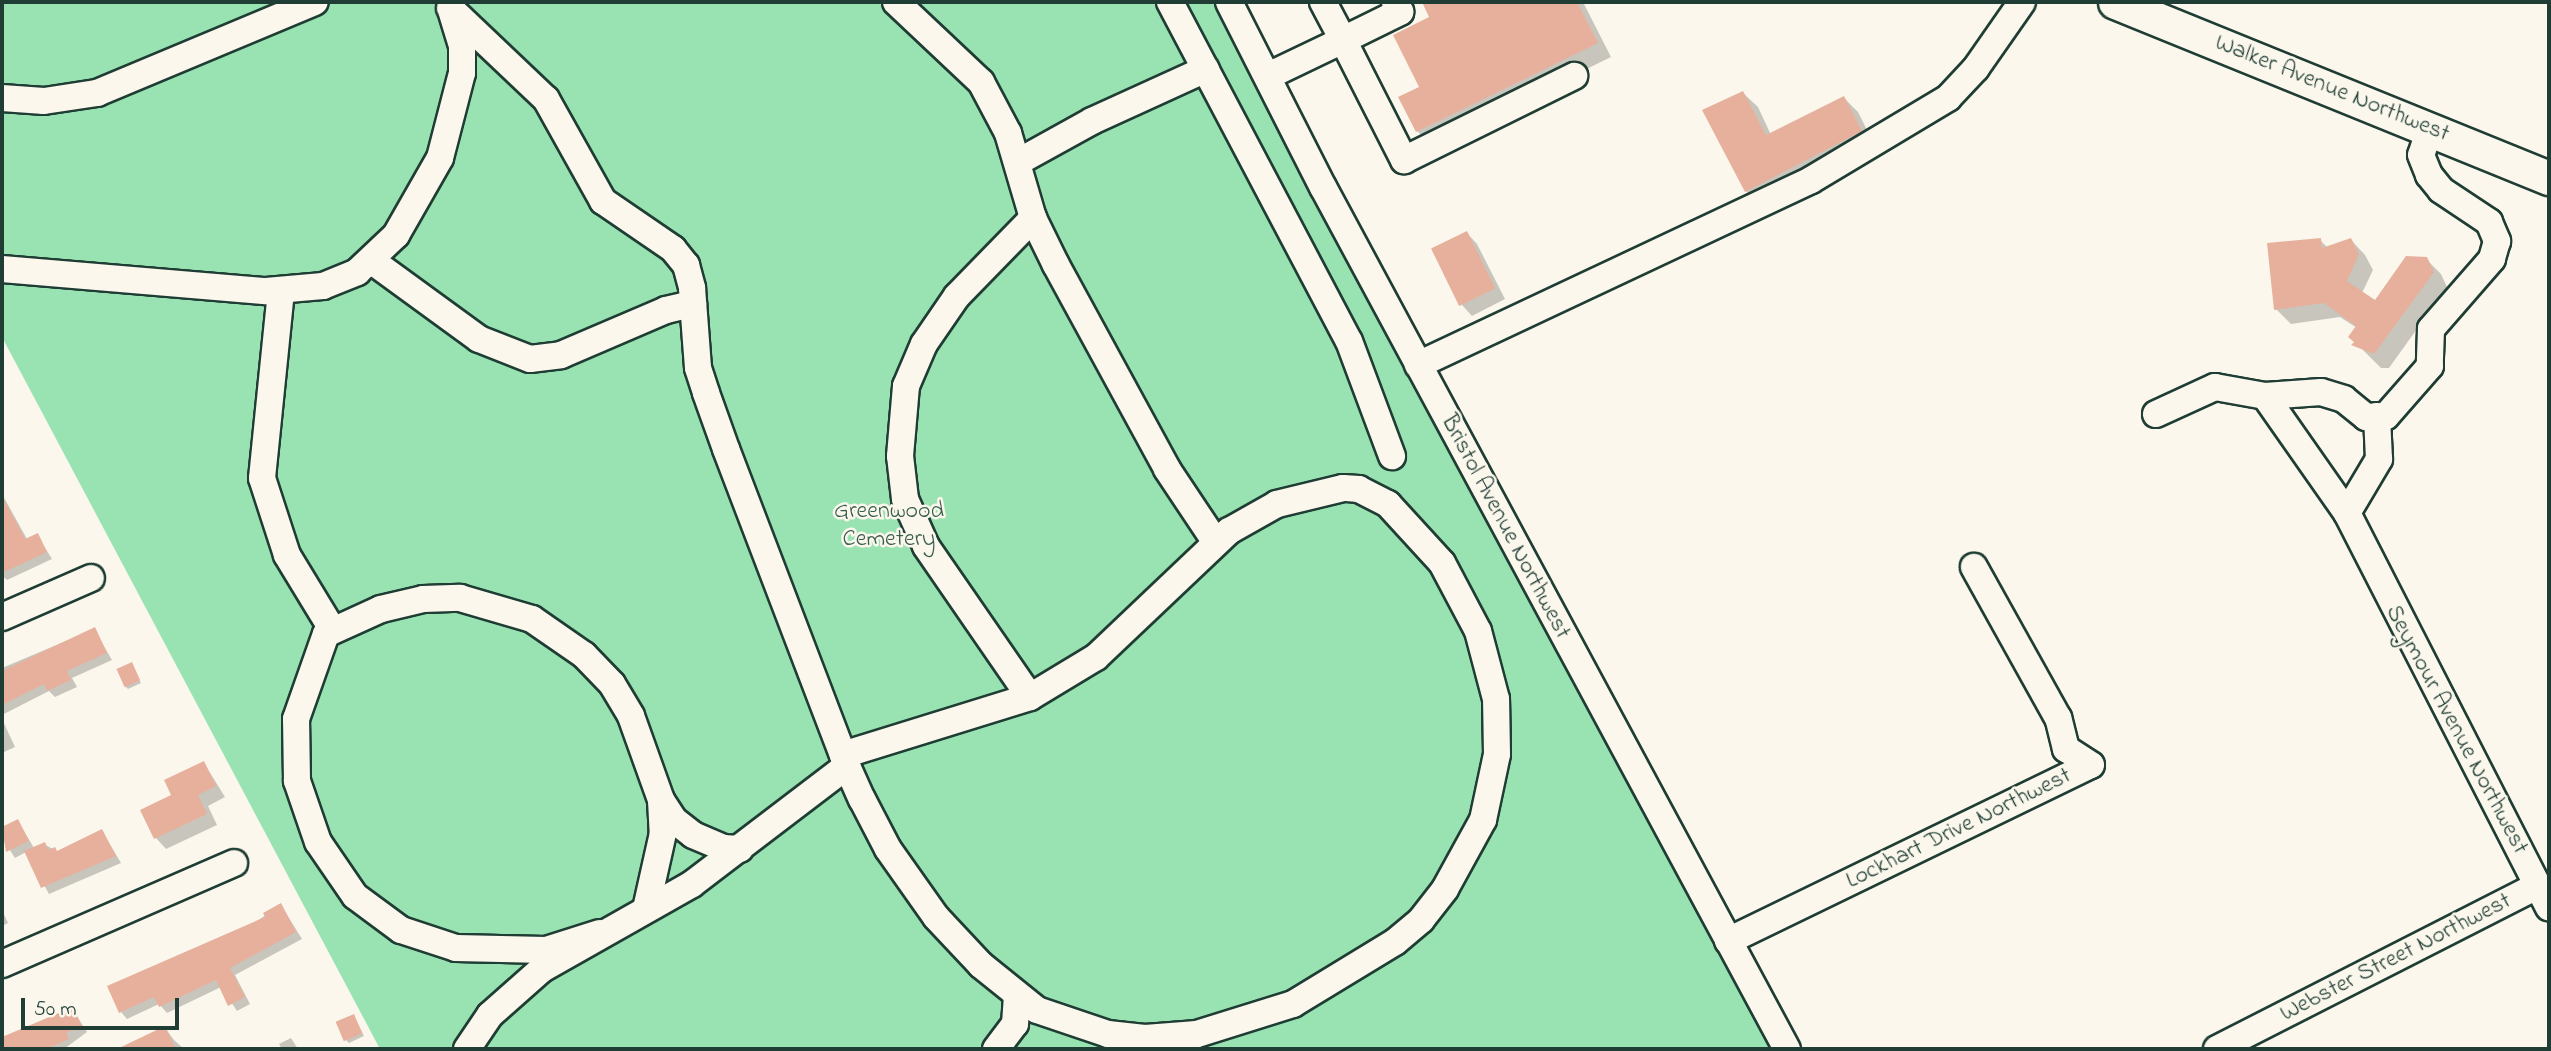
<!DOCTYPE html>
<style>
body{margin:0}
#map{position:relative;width:2551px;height:1051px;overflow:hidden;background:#fbf7ec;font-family:"Indie Flower",sans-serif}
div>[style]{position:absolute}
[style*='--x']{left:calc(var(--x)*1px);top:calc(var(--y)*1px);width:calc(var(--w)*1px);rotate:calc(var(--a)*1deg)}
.green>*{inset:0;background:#99e2b1}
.shadow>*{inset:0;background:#0003}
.building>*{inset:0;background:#e7b09c;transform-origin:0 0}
.roads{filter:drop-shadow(2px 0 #1f3d34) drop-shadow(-2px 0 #1f3d34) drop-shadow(0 2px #1f3d34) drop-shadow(0 -2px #1f3d34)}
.minor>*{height:26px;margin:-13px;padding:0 13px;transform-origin:13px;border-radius:13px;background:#fbf7ec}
.major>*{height:33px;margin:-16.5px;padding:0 16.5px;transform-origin:16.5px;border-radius:16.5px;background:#fbf7ec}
span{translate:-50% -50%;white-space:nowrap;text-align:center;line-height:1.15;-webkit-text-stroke:5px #fbf7ec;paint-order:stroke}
.street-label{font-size:24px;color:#1f3d34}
.park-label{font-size:24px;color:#375e4d}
.frame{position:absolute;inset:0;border:4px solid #1f3d34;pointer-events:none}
.scale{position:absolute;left:21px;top:998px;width:158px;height:32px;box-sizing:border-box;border:4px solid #1f3d34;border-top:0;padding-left:9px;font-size:21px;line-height:24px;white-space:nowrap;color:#1f3d34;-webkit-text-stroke:5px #fbf7ec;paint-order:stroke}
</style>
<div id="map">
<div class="green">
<div style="clip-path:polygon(2px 2px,1229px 2px,1776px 1049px,380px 1049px,2px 337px)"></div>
</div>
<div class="shadow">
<div style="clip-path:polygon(1424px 2px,1583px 2px,1611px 57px,1432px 145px,1417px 131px,1431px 17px)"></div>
<div style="clip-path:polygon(1743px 93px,1758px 107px,1771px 135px,1844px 98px,1858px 112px,1875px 146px,1761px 206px,1746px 191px)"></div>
<div style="clip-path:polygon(1467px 233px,1477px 244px,1505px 299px,1472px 316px,1462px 305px,1434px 251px)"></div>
<div style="clip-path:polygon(2320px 240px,2328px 248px,2351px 240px,2365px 255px,2373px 270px,2362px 293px,2376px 303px,2426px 259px,2441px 274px,2447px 287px,2389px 368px,2381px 368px,2350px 337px,2357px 328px,2340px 317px,2291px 324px,2276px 309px)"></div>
<div style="clip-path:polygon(2px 494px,27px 539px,37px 535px,52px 559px,7px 580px,2px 576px)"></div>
<div style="clip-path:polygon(94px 629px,112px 660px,72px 678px,77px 687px,55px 697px,49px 691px,2px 715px,2px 668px)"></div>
<div style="clip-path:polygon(132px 664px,141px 683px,128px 689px,125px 686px)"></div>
<div style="clip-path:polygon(2px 719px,15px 747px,2px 753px)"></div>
<div style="clip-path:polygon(204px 763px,225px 797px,208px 806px,217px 825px,166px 849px,156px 838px,173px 796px)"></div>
<div style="clip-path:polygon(18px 821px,34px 848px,44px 844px,58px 852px,102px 831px,121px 863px,49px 894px,26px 852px,15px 858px,2px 838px,2px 828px)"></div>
<div style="clip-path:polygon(281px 905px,302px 939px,235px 975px,250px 1004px,237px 1011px,221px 987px,167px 1013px,159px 1004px,127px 1019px,121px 1012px)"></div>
<div style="clip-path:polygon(2px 910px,8px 923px,2px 926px)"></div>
<div style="clip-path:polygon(72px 1009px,87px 1032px,64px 1049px,2px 1049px,2px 1040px)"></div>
<div style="clip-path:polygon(354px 1016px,364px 1036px,349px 1043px,346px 1040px)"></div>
<div style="clip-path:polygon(165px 1028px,174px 1040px,184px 1049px,146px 1049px,142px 1039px)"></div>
<div style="clip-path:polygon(291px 1038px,298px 1049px,282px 1049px,279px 1044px)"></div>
</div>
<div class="building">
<div style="clip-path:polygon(1422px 2px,1577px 2px,1598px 43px,1416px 132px,1398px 97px,1419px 87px,1393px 35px,1429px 17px)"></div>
<div style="clip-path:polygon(1743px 91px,1766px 135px,1844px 96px,1862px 131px,1745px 192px,1702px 110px)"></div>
<div style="left:1467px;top:231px;width:64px;height:40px;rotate:64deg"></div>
<div style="clip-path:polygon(2321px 238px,2322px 248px,2351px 238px,2359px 254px,2347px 281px,2375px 300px,2406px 256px,2427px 257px,2434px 272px,2374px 354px,2351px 345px,2354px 342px,2348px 337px,2356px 326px,2324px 303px,2274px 310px,2267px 243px)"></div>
<div style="clip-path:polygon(2px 496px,25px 539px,38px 533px,47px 552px,2px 573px)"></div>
<div style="clip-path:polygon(95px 627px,107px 653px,67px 671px,71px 680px,47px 691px,44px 684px,2px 705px,2px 671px)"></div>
<div style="left:132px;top:662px;width:20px;height:17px;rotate:66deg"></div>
<div style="clip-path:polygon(204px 761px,216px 786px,198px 795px,207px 814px,154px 839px,140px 810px,171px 795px,164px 780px)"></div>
<div style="clip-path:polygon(18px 819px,29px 841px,6px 852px,2px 827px)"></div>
<div style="clip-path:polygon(102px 829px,116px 856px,41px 888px,24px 851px,45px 842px,48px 850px,55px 847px,57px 851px)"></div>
<div style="clip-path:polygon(281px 903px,296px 932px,230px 968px,245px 997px,228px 1006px,216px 980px,159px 1007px,154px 997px,119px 1013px,107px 986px,265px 917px,263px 913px)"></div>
<div style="clip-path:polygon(73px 1007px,82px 1026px,66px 1033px,69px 1039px,47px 1049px,2px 1049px,2px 1037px)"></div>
<div style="left:354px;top:1014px;width:21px;height:20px;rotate:67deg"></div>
<div style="clip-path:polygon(165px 1026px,176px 1049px,117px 1049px)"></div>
</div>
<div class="roads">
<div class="minor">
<div style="--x:896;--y:2;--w:117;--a:43.3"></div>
<div style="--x:981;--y:82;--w:58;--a:62.1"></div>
<div style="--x:1008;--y:133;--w:89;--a:73.6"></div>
<div style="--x:1033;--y:218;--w:52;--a:63.9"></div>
<div style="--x:1056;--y:265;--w:232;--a:61.4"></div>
<div style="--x:1167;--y:469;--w:87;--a:56.3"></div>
<div style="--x:1170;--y:2;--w:383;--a:62.2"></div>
<div style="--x:1349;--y:341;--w:123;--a:69.5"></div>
<div style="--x:1229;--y:2;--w:208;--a:63.1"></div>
<div style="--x:1323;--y:187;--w:979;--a:61.71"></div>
<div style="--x:1323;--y:2;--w:43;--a:62.2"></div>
<div style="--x:1343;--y:40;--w:64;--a:-26.2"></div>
<div style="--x:1400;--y:12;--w:11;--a:-117"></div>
<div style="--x:450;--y:8;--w:132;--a:43.5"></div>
<div style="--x:546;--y:99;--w:117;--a:60.8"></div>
<div style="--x:603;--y:201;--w:85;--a:34.4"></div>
<div style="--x:673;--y:249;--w:21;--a:51"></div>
<div style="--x:686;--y:265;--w:24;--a:75"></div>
<div style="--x:692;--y:288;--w:80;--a:85.7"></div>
<div style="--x:698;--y:368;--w:26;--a:72"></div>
<div style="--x:706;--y:393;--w:59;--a:70.3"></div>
<div style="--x:726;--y:449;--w:339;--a:69.1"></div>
<div style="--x:847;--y:766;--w:36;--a:66"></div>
<div style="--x:862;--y:799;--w:56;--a:62.5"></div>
<div style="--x:888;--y:849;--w:83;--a:54.8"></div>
<div style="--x:936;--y:917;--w:66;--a:46.8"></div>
<div style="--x:981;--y:965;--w:72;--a:38.8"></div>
<div style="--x:1037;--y:1010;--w:75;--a:18.7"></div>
<div style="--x:1108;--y:1034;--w:37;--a:6"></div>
<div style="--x:1145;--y:1038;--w:52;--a:-4.4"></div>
<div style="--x:1197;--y:1034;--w:101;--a:-17.4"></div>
<div style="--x:1293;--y:1004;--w:119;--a:-31.3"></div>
<div style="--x:1395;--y:942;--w:34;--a:-40"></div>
<div style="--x:1421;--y:920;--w:39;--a:-52"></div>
<div style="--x:1445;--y:889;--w:79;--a:-61.2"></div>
<div style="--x:1483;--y:820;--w:67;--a:-78"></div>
<div style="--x:1497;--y:754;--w:55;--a:-91"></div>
<div style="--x:1496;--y:699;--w:70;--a:-104.8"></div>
<div style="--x:1478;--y:631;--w:77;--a:-117.9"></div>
<div style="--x:1442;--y:563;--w:80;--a:-132.5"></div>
<div style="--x:1388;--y:504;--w:33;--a:-153"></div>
<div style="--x:1359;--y:489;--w:16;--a:-176"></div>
<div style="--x:1343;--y:488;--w:68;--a:166.4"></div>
<div style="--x:1277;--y:504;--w:55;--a:150.6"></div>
<div style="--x:1229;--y:531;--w:183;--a:136.5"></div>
<div style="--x:1096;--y:657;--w:77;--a:148.8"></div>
<div style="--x:1030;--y:697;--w:196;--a:162.8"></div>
<div style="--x:1268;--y:76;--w:83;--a:-25.6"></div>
<div style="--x:1343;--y:40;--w:135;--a:63.1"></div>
<div style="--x:1404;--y:160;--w:190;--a:-26.3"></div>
<div style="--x:2;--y:98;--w:42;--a:4.1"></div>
<div style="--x:44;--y:101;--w:54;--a:-8.6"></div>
<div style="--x:97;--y:93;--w:236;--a:-22.7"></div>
<div style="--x:2430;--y:128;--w:28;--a:108"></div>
<div style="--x:2421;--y:155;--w:22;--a:68"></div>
<div style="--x:2429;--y:175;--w:19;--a:51"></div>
<div style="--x:2441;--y:190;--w:58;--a:33.7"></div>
<div style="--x:2489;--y:222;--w:21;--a:67"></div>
<div style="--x:2497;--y:241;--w:19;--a:106"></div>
<div style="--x:2492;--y:259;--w:93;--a:131.1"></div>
<div style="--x:2431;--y:329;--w:37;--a:92"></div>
<div style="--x:2430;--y:366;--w:67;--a:131.3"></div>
<div style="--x:2386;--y:416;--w:20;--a:177"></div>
<div style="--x:2366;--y:417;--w:28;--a:-141"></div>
<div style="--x:2344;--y:399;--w:24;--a:-163"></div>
<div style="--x:2321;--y:392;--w:56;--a:175.9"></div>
<div style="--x:2265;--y:396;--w:143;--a:55"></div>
<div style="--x:2347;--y:513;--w:443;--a:62.9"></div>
<div style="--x:1018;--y:162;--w:85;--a:-29"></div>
<div style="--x:1092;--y:121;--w:125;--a:-24.5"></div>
<div style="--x:372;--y:261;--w:132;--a:36.1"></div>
<div style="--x:479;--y:339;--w:55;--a:21.4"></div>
<div style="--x:530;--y:359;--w:31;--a:-7"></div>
<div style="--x:561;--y:355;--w:114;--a:-23.2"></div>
<div style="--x:666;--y:310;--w:28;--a:-13"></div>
<div style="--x:2;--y:269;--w:265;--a:4.8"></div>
<div style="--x:266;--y:291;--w:57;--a:-5"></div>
<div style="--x:323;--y:286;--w:37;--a:-22"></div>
<div style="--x:357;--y:272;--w:54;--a:-43.5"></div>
<div style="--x:396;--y:235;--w:89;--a:-60.3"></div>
<div style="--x:440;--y:158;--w:88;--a:-75.5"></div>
<div style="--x:462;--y:73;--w:27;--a:-90"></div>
<div style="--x:462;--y:46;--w:34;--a:-107"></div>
<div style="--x:281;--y:291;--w:188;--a:95.8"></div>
<div style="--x:262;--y:478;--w:81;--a:72"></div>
<div style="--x:287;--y:555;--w:87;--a:58.7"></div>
<div style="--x:1418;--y:365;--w:434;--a:-25.2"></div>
<div style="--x:1811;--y:180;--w:160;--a:-30.9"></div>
<div style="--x:1948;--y:98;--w:41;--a:-47"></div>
<div style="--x:1976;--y:68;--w:80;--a:-55.1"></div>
<div style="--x:2156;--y:414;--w:65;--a:-24.6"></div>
<div style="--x:2215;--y:387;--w:51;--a:10.2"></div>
<div style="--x:2347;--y:513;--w:63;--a:-59.3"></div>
<div style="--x:2379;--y:459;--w:43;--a:-92.7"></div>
<div style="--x:2;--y:617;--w:97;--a:-23.7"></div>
<div style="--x:1030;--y:697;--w:183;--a:-124.6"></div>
<div style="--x:926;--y:546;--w:51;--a:-114.1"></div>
<div style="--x:905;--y:499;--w:43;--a:-96.6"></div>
<div style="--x:900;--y:456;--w:70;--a:-85.1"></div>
<div style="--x:906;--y:386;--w:46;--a:-66.8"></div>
<div style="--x:924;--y:344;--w:58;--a:-55.5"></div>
<div style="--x:957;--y:296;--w:109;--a:-45.7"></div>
<div style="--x:661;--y:800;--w:24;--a:57"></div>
<div style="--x:674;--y:820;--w:24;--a:38"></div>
<div style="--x:693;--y:835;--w:33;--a:23"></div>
<div style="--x:723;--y:848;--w:17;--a:3"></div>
<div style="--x:600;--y:933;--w:57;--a:162.5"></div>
<div style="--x:546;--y:950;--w:90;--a:-178.7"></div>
<div style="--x:456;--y:948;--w:58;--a:-161.9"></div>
<div style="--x:401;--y:930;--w:57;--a:-143.5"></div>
<div style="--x:355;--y:896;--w:65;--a:-124.4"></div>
<div style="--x:318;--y:842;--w:65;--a:-109"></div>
<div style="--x:297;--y:781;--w:62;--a:-90.9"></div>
<div style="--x:296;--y:719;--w:90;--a:-70.6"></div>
<div style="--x:326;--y:634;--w:60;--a:-24.4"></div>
<div style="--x:381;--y:609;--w:43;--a:-13.4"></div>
<div style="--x:423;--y:599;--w:37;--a:-2"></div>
<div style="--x:460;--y:598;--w:75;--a:16.3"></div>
<div style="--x:532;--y:619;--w:63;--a:34.7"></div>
<div style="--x:584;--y:655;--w:40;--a:46"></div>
<div style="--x:612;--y:684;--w:37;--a:59"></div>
<div style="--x:631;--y:716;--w:89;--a:70.3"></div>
<div style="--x:661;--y:800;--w:33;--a:87"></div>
<div style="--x:663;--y:833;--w:78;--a:102.6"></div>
<div style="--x:1728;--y:941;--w:403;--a:-25.9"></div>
<div style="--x:2091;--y:765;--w:30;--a:-147"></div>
<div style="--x:2066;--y:749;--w:32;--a:-104"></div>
<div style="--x:2058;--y:718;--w:173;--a:-119.1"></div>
<div style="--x:2;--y:964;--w:253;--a:-23.5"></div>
<div style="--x:467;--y:1049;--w:41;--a:-55.9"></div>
<div style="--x:490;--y:1015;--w:69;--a:-41.5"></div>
<div style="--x:542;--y:969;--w:172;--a:-29.5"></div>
<div style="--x:692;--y:884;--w:195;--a:-37.3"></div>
<div style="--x:996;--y:1049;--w:31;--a:-53"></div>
<div style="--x:1015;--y:1024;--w:28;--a:-86"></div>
<div style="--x:2217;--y:1049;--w:359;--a:-27"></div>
</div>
<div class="major">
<div style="--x:2115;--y:2;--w:468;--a:22.1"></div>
</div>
</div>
<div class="street-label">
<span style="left:2332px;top:89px;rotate:22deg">Walker Avenue Northwest</span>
<span style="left:1505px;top:527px;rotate:62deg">Bristol Avenue Northwest</span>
<span style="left:2456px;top:730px;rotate:62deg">Seymour Avenue Northwest</span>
<span style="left:1959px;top:829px;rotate:-26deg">Lockhart Drive Northwest</span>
<span style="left:2396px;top:958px;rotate:-27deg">Webster Street Northwest</span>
</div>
<div class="park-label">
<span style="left:889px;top:526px">Greenwood<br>Cemetery</span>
</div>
<div class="frame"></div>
<div class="scale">50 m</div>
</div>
